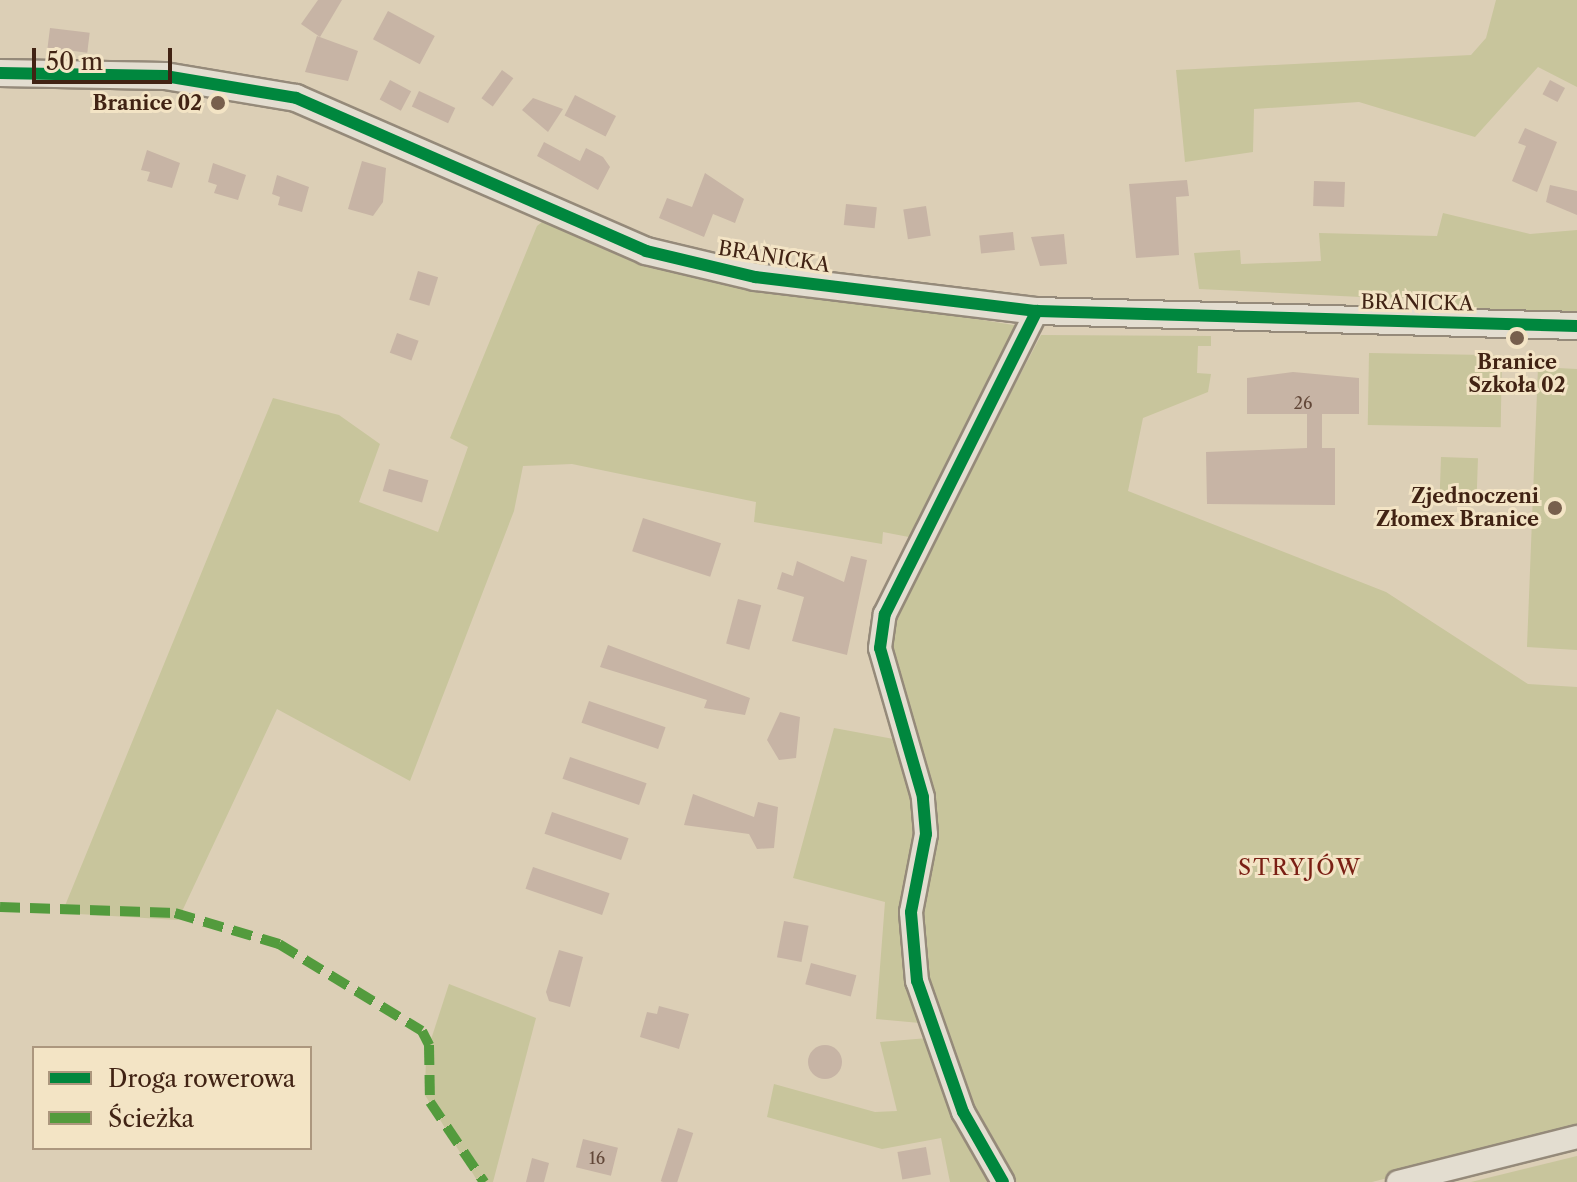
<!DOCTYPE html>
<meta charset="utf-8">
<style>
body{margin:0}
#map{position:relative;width:1577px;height:1182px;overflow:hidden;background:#dccfb6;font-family:"Libre Caslon Text",serif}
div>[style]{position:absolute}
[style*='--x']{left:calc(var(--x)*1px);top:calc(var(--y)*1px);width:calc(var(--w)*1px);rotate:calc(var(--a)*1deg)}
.green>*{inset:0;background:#c8c59c;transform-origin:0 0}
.building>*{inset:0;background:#c7b4a5;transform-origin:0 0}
.round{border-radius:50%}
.roads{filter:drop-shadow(2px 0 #958a7a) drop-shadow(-2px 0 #958a7a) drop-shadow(0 2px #958a7a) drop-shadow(0 -2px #958a7a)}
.minor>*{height:22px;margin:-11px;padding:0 11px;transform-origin:11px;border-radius:11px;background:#e3ddd0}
.tertiary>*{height:26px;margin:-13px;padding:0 13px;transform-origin:13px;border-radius:13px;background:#e3ddd0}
.quiet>*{height:10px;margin-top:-5px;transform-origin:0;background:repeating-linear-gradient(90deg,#539b3d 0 20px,transparent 0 30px)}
.cycleway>*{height:12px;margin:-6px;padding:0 6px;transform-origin:6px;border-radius:6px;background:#00873e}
.dots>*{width:22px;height:22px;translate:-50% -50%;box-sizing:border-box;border:4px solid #f3e4c5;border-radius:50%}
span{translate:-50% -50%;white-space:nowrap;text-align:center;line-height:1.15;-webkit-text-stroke:6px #f3e4c5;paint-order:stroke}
.number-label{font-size:16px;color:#624738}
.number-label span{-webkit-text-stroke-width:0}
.poi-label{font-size:20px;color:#412314;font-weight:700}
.right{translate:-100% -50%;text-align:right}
.street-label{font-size:20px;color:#412314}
.neighbourhood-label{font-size:22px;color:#7a1f14;letter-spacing:2px}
.legend{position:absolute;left:32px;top:1046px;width:280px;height:104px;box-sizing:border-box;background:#f3e4c5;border:2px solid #ac977e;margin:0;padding:10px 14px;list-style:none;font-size:24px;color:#412314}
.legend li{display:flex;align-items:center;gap:16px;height:40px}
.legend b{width:40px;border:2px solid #ac977e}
.scale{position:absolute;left:32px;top:48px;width:140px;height:36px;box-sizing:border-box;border:4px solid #412314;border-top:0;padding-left:10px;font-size:24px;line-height:28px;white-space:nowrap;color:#412314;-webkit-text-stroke:6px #f3e4c5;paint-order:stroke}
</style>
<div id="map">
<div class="green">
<div style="clip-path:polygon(1496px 0,1577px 0,1577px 87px,1538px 67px,1475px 137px,1359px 102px,1254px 109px,1253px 152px,1185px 162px,1176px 70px,1471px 55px,1486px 38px)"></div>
<div style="clip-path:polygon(1443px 213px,1530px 234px,1577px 230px,1577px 312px,1445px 310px,1444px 299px,1372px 297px,1371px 310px,1361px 309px,1361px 297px,1199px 289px,1194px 253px,1240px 250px,1241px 264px,1321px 261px,1319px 233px,1437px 236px)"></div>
<div style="clip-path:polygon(547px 218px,663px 268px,1020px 326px,914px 538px,883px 532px,882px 544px,754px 522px,756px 502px,572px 464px,523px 466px,514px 511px,410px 781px,277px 709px,178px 920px,62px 913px,273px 398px,339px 415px,380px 444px,359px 502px,438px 532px,468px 447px,450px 438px,537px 226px)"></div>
<div style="clip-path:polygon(1041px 335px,1211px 336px,1211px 346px,1198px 346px,1197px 373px,1211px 374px,1208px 392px,1143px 418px,1128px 491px,1386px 592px,1528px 684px,1577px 687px,1577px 1129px,1372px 1182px,1007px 1182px,989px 1154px,925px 973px,918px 913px,932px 833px,888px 653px,898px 608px)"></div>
<div style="left:1369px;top:353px;width:133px;height:72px;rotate:1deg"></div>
<div style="clip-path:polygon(1538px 367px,1577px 369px,1577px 650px,1527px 647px)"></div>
<div style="left:1441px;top:457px;width:37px;height:36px;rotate:2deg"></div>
<div style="clip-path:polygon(834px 728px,899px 740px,916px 795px,920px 1023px,876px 1019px,885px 902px,793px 878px)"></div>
<div style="clip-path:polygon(449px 984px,536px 1018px,493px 1182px,478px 1182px,425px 1095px,426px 1055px)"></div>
<div style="clip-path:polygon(928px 1038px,995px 1182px,950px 1182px,941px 1138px,882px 1149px,767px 1117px,774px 1084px,875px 1112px,897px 1111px,880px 1042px)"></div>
<div style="clip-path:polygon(1577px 1156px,1577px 1182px,1471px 1182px)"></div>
</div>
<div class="building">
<div style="clip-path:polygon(318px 0,342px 0,320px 37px,301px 24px)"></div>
<div style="left:388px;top:11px;width:53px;height:32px;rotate:28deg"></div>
<div style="left:50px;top:28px;width:40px;height:20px;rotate:7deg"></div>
<div style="clip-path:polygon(317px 36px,358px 51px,348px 81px,305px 72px)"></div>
<div style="left:502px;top:70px;width:14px;height:35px;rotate:36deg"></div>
<div style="left:390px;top:80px;width:24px;height:22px;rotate:28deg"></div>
<div style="left:1550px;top:80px;width:17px;height:16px;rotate:28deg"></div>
<div style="left:419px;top:91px;width:40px;height:17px;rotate:25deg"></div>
<div style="left:575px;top:95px;width:46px;height:23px;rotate:27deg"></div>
<div style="clip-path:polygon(533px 98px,563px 109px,548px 132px,522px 110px)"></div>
<div style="clip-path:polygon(1525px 128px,1557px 142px,1537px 192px,1512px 181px,1526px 146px,1518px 143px)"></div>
<div style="clip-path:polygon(544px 142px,580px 161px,586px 148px,603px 157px,610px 167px,598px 190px,537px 156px)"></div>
<div style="clip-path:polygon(147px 150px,180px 163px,172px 188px,147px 181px,150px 172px,141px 170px)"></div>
<div style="clip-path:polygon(362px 161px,386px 168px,383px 202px,373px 216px,348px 209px)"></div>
<div style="clip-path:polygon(213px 163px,246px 175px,238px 200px,214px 193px,217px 185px,208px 182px)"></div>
<div style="clip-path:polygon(705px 173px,744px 199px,735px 223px,713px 214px,704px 237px,659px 218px,667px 198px,692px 207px)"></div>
<div style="clip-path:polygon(277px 175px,309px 187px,302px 212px,278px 205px,280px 197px,272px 194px)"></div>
<div style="clip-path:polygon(1187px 180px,1189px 196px,1176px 197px,1179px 255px,1136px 258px,1129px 184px)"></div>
<div style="left:1314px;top:181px;width:31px;height:25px;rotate:2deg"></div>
<div style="clip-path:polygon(1550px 185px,1577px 191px,1577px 215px,1546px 202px)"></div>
<div style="left:846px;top:204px;width:31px;height:21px;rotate:6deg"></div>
<div style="left:926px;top:206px;width:30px;height:23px;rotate:81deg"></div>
<div style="left:1013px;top:232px;width:18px;height:34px;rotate:84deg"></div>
<div style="clip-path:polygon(1064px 234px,1067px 264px,1040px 266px,1031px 237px)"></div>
<div style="left:418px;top:271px;width:21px;height:30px;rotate:17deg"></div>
<div style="left:397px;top:333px;width:23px;height:21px;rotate:20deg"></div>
<div style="clip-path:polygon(1293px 372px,1359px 378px,1359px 414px,1322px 414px,1322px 448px,1335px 448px,1335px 505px,1207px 504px,1206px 452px,1307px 448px,1307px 414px,1247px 414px,1247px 378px)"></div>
<div style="left:389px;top:469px;width:41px;height:23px;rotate:16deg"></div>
<div style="left:643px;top:518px;width:82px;height:35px;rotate:18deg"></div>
<div style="clip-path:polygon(851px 556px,867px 560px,847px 655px,792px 641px,804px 597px,777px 589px,782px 572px,793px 576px,797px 561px,844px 582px)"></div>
<div style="left:738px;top:599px;width:24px;height:46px;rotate:15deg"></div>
<div style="clip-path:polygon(608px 645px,750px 698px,745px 715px,704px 708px,707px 700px,600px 667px)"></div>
<div style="left:589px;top:701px;width:81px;height:23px;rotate:19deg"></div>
<div style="clip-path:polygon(780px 712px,800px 717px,796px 758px,779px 760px,767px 740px)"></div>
<div style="left:570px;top:757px;width:81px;height:23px;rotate:19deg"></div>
<div style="clip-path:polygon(693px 794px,754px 817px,758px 802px,778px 807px,774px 848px,757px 849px,749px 834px,684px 825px)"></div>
<div style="left:552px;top:812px;width:81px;height:23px;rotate:19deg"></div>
<div style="left:533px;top:867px;width:81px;height:23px;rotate:19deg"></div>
<div style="left:784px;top:921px;width:25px;height:37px;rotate:11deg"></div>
<div style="clip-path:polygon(559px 950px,583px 957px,570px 1007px,549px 1001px,546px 992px)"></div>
<div style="left:811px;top:963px;width:47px;height:22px;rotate:15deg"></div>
<div style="clip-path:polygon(659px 1006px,689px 1014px,679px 1049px,640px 1037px,647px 1012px,657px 1014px)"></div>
<div class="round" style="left:808px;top:1045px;width:34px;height:34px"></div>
<div style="left:678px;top:1128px;width:16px;height:56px;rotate:18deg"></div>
<div style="left:583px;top:1139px;width:36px;height:29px;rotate:14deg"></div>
<div style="left:926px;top:1147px;width:28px;height:29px;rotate:80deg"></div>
<div style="clip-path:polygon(532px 1158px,549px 1163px,544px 1182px,526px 1182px)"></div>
</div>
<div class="roads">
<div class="minor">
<div style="--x:1003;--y:1182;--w:81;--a:-119.7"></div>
<div style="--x:963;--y:1112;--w:139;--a:-109.3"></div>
<div style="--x:917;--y:981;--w:69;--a:-95"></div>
<div style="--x:911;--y:912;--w:79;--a:-79.1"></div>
<div style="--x:926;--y:834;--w:37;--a:-95"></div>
<div style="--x:923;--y:797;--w:155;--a:-106.1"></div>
<div style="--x:880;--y:648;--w:34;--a:-82"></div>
<div style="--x:885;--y:614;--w:339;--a:-63.4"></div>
<div style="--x:1398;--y:1182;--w:185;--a:-14.1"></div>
</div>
<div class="tertiary">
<div style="--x:0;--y:73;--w:165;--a:1"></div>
<div style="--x:165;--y:76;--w:133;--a:9.5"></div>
<div style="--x:296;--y:98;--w:382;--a:23.6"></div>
<div style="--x:646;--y:251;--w:112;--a:13.4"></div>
<div style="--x:755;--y:277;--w:284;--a:6.9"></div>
<div style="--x:1037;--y:311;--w:540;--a:1.59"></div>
</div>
</div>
<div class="quiet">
<div style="--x:0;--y:907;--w:175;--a:2"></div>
<div style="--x:175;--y:913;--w:109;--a:16.6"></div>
<div style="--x:279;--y:944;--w:167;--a:31.3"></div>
<div style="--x:422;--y:1031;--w:16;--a:63"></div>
<div style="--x:429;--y:1045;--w:57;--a:89"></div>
<div style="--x:430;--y:1102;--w:97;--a:56"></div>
</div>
<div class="cycleway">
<div style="--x:0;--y:73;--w:165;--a:1"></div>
<div style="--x:165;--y:76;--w:133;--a:9.5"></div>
<div style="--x:296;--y:98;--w:382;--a:23.6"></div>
<div style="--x:646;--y:251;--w:112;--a:13.4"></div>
<div style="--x:755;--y:277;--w:284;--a:6.9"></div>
<div style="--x:1037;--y:311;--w:540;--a:1.59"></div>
<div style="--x:1003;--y:1182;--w:81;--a:-119.7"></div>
<div style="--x:963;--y:1112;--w:139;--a:-109.3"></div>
<div style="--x:917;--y:981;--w:69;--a:-95"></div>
<div style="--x:911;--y:912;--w:79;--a:-79.1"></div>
<div style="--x:926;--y:834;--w:37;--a:-95"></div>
<div style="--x:923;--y:797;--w:155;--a:-106.1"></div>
<div style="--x:880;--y:648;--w:34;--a:-82"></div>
<div style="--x:885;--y:614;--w:339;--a:-63.4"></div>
</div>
<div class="dots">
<div style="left:218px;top:103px;background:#775f4d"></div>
<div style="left:1517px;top:338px;background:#775f4d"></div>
<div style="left:1555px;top:508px;background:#775f4d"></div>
</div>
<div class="number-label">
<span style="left:1303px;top:403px">26</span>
<span style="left:597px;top:1158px">16</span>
</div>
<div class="poi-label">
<span class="right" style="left:202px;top:103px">Branice 02</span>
<span style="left:1517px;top:374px">Branice<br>Szkoła 02</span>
<span class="right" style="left:1539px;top:508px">Zjednoczeni<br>Złomex Branice</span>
</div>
<div class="street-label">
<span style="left:774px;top:257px;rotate:9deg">BRANICKA</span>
<span style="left:1417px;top:303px;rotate:1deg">BRANICKA</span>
</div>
<div class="neighbourhood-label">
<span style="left:1300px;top:868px">STRYJÓW</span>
</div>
<ul class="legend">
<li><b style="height:10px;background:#00873e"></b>Droga rowerowa</li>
<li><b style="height:10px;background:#539b3d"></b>Ścieżka</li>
</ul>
<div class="scale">50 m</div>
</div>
